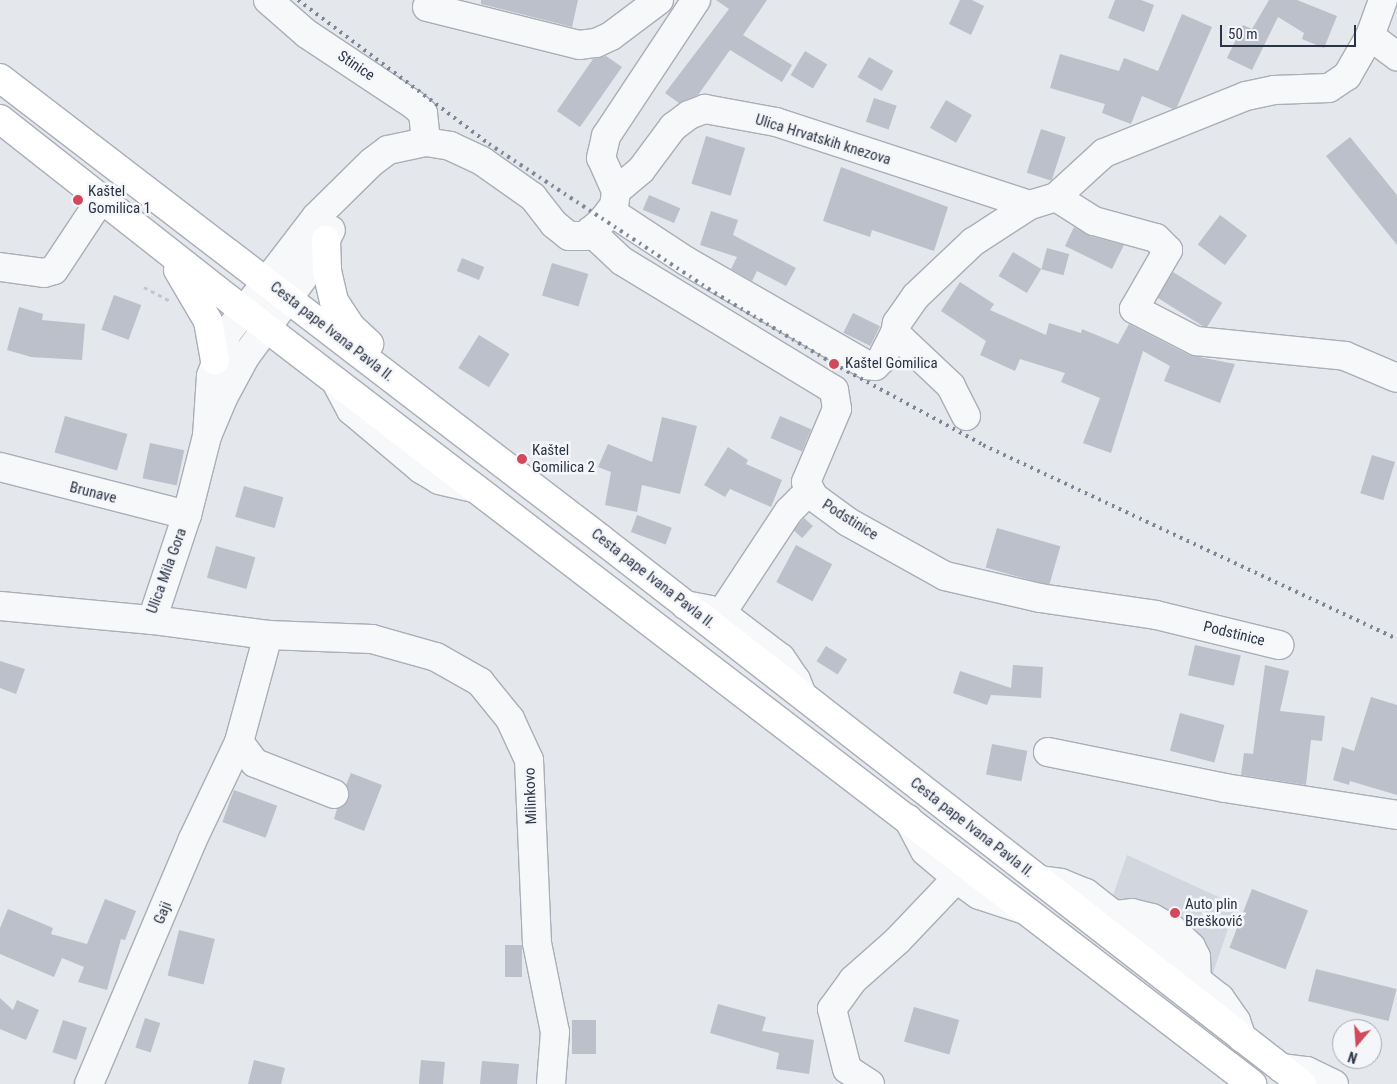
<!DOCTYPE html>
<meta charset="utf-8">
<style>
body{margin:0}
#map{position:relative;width:1397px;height:1084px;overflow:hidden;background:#e4e7ec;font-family:"Roboto Condensed",sans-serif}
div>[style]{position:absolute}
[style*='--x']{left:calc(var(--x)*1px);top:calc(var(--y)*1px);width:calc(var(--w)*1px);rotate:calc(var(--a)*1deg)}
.built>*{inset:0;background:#d2d6de}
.building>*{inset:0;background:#bbc0ca;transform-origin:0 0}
.path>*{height:3px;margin-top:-1.5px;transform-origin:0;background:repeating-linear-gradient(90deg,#c2c5cb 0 4px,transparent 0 8px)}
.roads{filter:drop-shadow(1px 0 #a9aeb7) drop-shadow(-1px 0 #a9aeb7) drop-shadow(0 1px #a9aeb7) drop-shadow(0 -1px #a9aeb7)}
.minor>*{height:28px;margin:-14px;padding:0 14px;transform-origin:14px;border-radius:14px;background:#f7f8fa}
.major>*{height:28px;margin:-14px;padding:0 14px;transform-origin:14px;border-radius:14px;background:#fff}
.rail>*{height:4px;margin-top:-2px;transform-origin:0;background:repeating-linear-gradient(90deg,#7d8696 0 2.5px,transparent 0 7.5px)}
.dots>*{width:14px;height:14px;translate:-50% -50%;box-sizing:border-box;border:2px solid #f4f6f9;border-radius:50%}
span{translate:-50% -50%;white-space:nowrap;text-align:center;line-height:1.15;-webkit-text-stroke:5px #f4f6f9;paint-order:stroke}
.street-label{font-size:15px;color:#2b3445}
.poi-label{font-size:15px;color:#2b3445}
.left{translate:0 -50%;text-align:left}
.north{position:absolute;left:1332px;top:1019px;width:50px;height:50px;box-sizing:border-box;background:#f4f6f9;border:1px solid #a4a8b1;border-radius:50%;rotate:198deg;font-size:14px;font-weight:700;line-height:20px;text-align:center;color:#2b3445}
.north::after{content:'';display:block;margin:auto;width:18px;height:22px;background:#d1495b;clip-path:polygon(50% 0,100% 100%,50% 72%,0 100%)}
.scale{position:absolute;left:1220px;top:25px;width:136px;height:22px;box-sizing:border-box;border:2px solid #2b3445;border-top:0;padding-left:6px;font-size:15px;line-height:18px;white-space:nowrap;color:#2b3445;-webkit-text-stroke:4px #f4f6f9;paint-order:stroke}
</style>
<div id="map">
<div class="built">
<div style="clip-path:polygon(1127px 855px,1236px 905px,1210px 982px,1110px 904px)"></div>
</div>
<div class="building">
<div style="clip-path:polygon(481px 0,578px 0,572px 27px,481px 4px)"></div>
<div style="clip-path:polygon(716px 0,767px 0,743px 35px,792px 65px,782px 82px,730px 50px,698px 95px,679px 103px,665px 93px,729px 9px)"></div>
<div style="clip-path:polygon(960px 0,972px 0,984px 6px,971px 35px,949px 24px)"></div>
<div style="clip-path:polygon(1115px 0,1141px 0,1154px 5px,1144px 32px,1108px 18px)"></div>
<div style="clip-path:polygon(1269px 0,1297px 0,1337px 16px,1324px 48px,1302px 39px,1304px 33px,1278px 17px,1252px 70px,1227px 58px,1243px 25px,1252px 29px)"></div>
<div style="clip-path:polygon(1182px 14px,1212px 27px,1177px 107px,1173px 109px,1142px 96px,1131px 124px,1102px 113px,1105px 104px,1050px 88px,1060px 54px,1119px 71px,1124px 58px,1158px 71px)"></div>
<div style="left:805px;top:51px;width:26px;height:28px;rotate:31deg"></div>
<div style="clip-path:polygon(606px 56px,622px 67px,580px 127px,557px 111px,593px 59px)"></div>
<div style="left:869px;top:57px;width:28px;height:23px;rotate:30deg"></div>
<div style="left:874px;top:98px;width:24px;height:25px;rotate:19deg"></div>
<div style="left:946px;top:100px;width:30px;height:32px;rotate:30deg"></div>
<div style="left:1041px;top:129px;width:26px;height:46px;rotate:18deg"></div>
<div style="left:706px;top:136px;width:41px;height:50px;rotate:17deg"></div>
<div style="clip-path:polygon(1350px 137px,1397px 195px,1397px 245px,1326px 156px)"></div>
<div style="clip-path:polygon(841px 167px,948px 207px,934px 251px,872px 230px,870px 237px,823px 221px)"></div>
<div style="left:649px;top:195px;width:34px;height:16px;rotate:23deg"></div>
<div style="clip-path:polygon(711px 211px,738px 220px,733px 235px,796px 268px,786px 286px,757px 271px,752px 281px,731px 269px,737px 257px,700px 245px)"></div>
<div style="left:1220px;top:215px;width:34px;height:37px;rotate:37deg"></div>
<div style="clip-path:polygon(1074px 227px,1090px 236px,1124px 245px,1112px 269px,1065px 246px)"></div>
<div style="left:1047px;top:248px;width:23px;height:22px;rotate:15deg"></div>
<div style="left:1013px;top:252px;width:33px;height:28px;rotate:31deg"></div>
<div style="left:462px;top:258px;width:24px;height:14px;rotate:22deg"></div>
<div style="left:552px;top:263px;width:38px;height:34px;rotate:17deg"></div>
<div style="left:1173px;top:272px;width:58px;height:30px;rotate:32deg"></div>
<div style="clip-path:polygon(960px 282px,994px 304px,990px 310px,1046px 335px,1049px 323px,1081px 333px,1082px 329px,1118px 344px,1129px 324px,1189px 355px,1235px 364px,1220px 403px,1164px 381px,1170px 366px,1143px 351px,1111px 453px,1083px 443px,1100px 398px,1061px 382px,1065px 373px,1020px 359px,1015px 371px,980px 355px,986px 341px,941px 311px)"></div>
<div style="left:114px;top:295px;width:29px;height:37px;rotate:20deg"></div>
<div style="clip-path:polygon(19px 307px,43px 314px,42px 320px,85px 324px,82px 360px,31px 357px,7px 350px)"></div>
<div style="left:853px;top:313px;width:30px;height:22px;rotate:26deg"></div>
<div style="left:479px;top:335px;width:36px;height:39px;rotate:32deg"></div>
<div style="left:65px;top:416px;width:65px;height:38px;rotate:16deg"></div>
<div style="left:780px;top:416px;width:34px;height:24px;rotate:23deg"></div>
<div style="clip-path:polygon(662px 417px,697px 426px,680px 494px,642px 485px,637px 512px,605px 505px,611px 472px,598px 467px,608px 444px,652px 462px)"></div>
<div style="left:150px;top:443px;width:35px;height:36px;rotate:12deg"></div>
<div style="clip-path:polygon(728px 447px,748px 460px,746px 464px,782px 480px,771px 507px,730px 489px,725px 497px,704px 485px)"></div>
<div style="left:1372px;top:455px;width:24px;height:40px;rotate:17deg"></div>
<div style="left:244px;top:486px;width:41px;height:32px;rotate:16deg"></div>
<div style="left:637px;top:515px;width:37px;height:18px;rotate:20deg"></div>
<div style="left:804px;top:518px;width:12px;height:16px;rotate:42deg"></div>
<div style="left:997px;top:528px;width:66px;height:41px;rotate:16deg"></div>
<div style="left:796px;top:545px;width:41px;height:42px;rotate:28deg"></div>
<div style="left:216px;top:546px;width:41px;height:33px;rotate:16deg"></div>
<div style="left:1195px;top:645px;width:47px;height:31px;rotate:13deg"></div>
<div style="left:826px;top:646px;width:25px;height:18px;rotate:32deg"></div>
<div style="clip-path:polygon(0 661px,25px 669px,16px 694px,0 688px)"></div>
<div style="clip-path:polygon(1013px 665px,1043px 667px,1041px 698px,991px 695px,987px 705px,953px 693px,960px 671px,1011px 688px)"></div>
<div style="clip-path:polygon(1265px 665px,1289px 671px,1280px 711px,1325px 716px,1322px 741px,1311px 740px,1306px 785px,1241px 775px,1244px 753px,1253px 754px)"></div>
<div style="clip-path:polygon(1371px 697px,1397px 705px,1397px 795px,1350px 781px,1349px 785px,1333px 780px,1342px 747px,1354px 751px)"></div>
<div style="left:1180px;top:713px;width:46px;height:39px;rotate:15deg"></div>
<div style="left:992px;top:744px;width:36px;height:31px;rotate:11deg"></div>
<div style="clip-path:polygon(351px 773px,382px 785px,364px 831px,334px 819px,337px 809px,349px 799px,346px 785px)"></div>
<div style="left:234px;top:790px;width:46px;height:34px;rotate:20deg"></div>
<div style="left:1252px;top:889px;width:60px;height:63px;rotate:21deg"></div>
<div style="clip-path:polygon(105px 899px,136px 911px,125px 940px,121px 939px,107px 990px,78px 982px,84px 967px,62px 958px,54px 977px,0 954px,0 928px,8px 909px,53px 928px,51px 934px,87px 944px)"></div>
<div style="left:179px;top:930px;width:37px;height:47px;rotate:14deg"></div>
<div style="left:505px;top:945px;width:17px;height:32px"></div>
<div style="left:1316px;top:969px;width:83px;height:33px;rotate:14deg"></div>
<div style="clip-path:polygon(0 998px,13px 1010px,17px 1000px,39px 1010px,26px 1040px,0 1029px)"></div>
<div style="clip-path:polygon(718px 1004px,766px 1017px,762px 1031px,814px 1040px,809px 1074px,776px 1069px,779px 1053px,710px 1033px)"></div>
<div style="left:914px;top:1007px;width:47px;height:36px;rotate:16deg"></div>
<div style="left:145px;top:1018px;width:16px;height:31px;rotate:18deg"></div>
<div style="left:63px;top:1020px;width:25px;height:34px;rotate:18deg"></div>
<div style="left:572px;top:1020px;width:24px;height:34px"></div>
<div style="clip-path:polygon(254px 1060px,285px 1068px,281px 1084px,248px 1084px)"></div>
<div style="left:421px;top:1060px;width:24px;height:24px;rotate:5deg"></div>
<div style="clip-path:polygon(482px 1061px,519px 1064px,517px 1084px,480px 1084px)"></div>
</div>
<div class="path">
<div style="--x:144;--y:287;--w:30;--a:28"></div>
</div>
<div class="roads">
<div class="minor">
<div style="--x:268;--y:0;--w:52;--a:41.1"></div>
<div style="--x:307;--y:34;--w:128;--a:33.6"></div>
<div style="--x:414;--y:105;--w:12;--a:42"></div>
<div style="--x:423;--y:113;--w:29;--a:84"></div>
<div style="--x:427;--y:7;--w:157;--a:14"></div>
<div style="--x:579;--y:45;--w:17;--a:-7"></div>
<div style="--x:596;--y:43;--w:17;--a:-25"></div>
<div style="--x:611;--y:36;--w:60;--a:-36.9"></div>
<div style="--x:1370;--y:36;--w:34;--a:37"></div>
<div style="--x:616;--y:191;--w:33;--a:-40"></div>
<div style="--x:641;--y:170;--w:54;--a:-53.3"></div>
<div style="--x:673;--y:127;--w:20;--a:-37"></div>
<div style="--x:689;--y:115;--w:17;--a:-21"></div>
<div style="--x:705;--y:109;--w:72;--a:10.4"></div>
<div style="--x:776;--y:122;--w:267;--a:18.1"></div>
<div style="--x:1030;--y:205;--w:27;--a:-17"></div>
<div style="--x:1056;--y:197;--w:65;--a:-42.5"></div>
<div style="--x:1104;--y:153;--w:153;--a:-21.9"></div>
<div style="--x:1246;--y:96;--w:29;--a:-12"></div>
<div style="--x:1274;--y:90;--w:55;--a:-2.1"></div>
<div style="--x:1329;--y:88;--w:22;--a:-34"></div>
<div style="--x:1347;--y:76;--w:46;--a:-60.1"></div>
<div style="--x:1370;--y:36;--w:38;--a:-70"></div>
<div style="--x:1056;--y:197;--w:45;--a:32.3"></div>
<div style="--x:1094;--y:221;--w:64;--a:15.3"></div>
<div style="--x:1156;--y:238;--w:17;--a:45"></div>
<div style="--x:1168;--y:250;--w:68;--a:120"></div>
<div style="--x:1134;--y:309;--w:70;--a:27.3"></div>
<div style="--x:1196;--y:341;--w:150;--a:5.7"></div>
<div style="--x:1345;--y:356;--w:56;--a:22.9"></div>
<div style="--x:610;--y:211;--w:91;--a:33.3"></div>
<div style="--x:686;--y:261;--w:209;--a:29.9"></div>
<div style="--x:867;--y:365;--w:8;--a:7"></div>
<div style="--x:875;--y:366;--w:8;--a:-45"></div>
<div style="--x:881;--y:360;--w:30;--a:-63"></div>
<div style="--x:590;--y:231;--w:44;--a:43.2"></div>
<div style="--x:622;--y:261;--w:248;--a:31.3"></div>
<div style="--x:834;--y:390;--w:19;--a:81"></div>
<div style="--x:837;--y:409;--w:79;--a:113"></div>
<div style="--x:806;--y:482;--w:17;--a:62"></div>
<div style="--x:814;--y:497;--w:42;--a:36.3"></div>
<div style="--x:848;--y:522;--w:111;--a:29.1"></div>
<div style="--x:945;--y:576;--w:98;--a:13"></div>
<div style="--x:1040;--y:598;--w:117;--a:8.3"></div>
<div style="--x:1156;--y:615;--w:127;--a:13.7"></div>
<div style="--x:0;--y:267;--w:44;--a:7.8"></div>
<div style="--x:44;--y:273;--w:10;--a:-17"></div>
<div style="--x:54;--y:270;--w:85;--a:-56.5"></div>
<div style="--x:336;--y:382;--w:32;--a:62"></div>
<div style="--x:351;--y:410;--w:92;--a:40.1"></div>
<div style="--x:421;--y:469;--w:21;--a:31"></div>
<div style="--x:439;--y:480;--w:37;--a:13"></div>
<div style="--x:966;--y:416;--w:34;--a:-117"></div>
<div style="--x:951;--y:386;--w:77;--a:-136.6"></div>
<div style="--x:895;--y:333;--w:10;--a:-79"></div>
<div style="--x:897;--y:323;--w:33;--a:-55"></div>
<div style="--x:916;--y:296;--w:79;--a:-43.5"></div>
<div style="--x:973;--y:242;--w:68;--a:-33"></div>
<div style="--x:207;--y:436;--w:60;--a:-86.2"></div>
<div style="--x:211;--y:376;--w:46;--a:-69.6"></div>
<div style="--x:227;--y:333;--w:146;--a:-52.5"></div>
<div style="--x:316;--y:217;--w:78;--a:-44.5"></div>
<div style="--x:372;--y:162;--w:20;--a:-37"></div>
<div style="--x:388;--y:150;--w:39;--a:-12"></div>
<div style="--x:426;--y:142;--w:24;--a:9"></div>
<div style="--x:450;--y:146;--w:35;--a:25"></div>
<div style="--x:482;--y:161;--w:62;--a:35.2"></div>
<div style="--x:533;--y:197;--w:34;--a:52"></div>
<div style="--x:554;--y:224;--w:19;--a:39"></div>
<div style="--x:569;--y:236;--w:16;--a:0"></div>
<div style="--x:585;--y:236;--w:23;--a:-41"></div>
<div style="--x:602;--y:221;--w:19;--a:-51"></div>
<div style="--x:614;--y:206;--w:15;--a:-82"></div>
<div style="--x:616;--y:191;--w:36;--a:-114"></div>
<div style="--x:601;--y:158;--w:23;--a:-77"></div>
<div style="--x:606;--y:136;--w:163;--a:-56.5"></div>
<div style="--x:0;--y:467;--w:193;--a:14.4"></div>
<div style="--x:685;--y:605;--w:25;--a:11"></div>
<div style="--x:710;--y:610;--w:25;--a:27"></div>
<div style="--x:732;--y:621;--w:61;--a:37.1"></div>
<div style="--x:781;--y:658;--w:27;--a:56"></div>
<div style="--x:796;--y:680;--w:16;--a:68"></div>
<div style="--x:0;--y:606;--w:153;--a:5.3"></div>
<div style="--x:152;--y:620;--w:111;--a:-71.6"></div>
<div style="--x:187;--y:515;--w:81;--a:-75.8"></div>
<div style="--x:207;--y:436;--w:41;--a:-67.2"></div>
<div style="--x:223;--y:398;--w:47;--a:-61.8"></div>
<div style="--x:245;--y:357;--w:117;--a:-53.7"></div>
<div style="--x:314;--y:263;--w:37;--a:-63"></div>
<div style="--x:721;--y:614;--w:123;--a:-56.6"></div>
<div style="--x:789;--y:511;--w:28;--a:-45"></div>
<div style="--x:268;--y:635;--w:104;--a:2.2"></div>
<div style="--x:372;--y:639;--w:66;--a:15.7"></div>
<div style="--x:436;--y:657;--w:51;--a:29.6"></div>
<div style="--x:480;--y:682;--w:48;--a:51"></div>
<div style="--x:510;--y:719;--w:45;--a:65.1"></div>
<div style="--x:529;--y:760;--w:183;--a:87.5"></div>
<div style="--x:537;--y:943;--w:91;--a:78.6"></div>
<div style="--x:555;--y:1032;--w:52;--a:94.4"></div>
<div style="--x:239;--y:742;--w:26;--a:53"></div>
<div style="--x:255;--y:763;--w:85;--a:21.4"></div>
<div style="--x:1048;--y:752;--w:181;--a:11.5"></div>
<div style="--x:1225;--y:788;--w:174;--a:8.9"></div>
<div style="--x:908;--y:819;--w:36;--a:62"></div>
<div style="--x:925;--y:851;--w:52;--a:40.4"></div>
<div style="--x:965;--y:885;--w:17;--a:36"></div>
<div style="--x:979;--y:895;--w:45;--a:18"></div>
<div style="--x:1040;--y:880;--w:21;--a:8"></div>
<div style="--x:1061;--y:883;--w:27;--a:22"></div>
<div style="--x:1086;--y:893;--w:170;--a:38.1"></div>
<div style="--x:1220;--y:998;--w:28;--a:55"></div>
<div style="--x:1236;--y:1021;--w:18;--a:71"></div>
<div style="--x:1114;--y:915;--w:18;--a:-6"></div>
<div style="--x:1132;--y:913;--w:21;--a:14"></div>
<div style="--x:1152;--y:918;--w:23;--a:29"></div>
<div style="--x:1172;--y:929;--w:26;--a:43"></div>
<div style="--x:1191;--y:947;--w:11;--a:63"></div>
<div style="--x:1196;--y:957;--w:24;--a:88"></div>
<div style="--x:1281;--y:1068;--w:26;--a:7"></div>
<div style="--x:1307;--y:1071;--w:30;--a:26"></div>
<div style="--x:89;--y:1084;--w:264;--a:-67"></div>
<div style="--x:192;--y:841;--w:110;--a:-64.6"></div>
<div style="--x:239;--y:742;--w:111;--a:-74.8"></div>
<div style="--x:268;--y:635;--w:117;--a:-172.6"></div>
<div style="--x:870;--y:1084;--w:27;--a:-147"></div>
<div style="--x:847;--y:1069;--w:62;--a:-104"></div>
<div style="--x:832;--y:1009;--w:36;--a:-54"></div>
<div style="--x:853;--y:980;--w:60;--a:-41.6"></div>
<div style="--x:898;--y:940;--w:86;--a:-46.4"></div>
</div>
<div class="major">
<div style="--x:0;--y:78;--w:757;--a:37.49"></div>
<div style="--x:601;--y:539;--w:888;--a:37.86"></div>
<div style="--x:0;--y:119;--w:309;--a:38.2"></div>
<div style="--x:243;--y:310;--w:1272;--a:37.49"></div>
<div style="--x:326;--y:240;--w:31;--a:88"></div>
<div style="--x:327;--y:271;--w:31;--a:77"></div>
<div style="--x:334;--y:301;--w:31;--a:57"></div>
<div style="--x:351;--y:327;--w:25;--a:43"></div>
<div style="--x:178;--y:270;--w:59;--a:59.5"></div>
<div style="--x:208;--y:321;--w:40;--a:80"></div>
</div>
</div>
<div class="rail">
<div style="--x:298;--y:0;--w:239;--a:37"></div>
<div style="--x:489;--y:144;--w:271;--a:33.4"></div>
<div style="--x:715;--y:293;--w:139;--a:30.8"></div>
<div style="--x:834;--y:364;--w:170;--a:28.5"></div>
<div style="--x:983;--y:445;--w:457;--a:25.1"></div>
</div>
<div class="dots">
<div style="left:78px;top:200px;background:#d1495b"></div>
<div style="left:834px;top:364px;background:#d1495b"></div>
<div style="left:522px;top:459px;background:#d1495b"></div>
<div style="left:1175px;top:913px;background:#d1495b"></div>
</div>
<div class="street-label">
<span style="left:356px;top:66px;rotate:34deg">Stinice</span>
<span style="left:823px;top:140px;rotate:17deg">Ulica Hrvatskih knezova</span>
<span style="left:332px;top:332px;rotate:38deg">Cesta pape Ivana Pavla II.</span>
<span style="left:93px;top:493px;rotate:14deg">Brunave</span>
<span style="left:850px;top:520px;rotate:32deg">Podstinice</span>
<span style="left:167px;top:571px;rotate:-70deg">Ulica Mila Gora</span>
<span style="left:653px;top:579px;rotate:38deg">Cesta pape Ivana Pavla II.</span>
<span style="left:1234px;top:634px;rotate:14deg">Podstinice</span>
<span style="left:531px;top:796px;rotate:-92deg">Milinkovo</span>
<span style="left:972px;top:828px;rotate:38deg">Cesta pape Ivana Pavla II.</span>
<span style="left:163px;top:913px;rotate:-68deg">Gaji</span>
</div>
<div class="poi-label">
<span class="left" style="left:88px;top:200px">Kaštel<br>Gomilica 1</span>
<span class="left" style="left:845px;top:364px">Kaštel Gomilica</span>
<span class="left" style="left:532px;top:459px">Kaštel<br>Gomilica 2</span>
<span class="left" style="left:1185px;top:913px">Auto plin<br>Brešković</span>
</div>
<div class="north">N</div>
<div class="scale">50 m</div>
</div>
